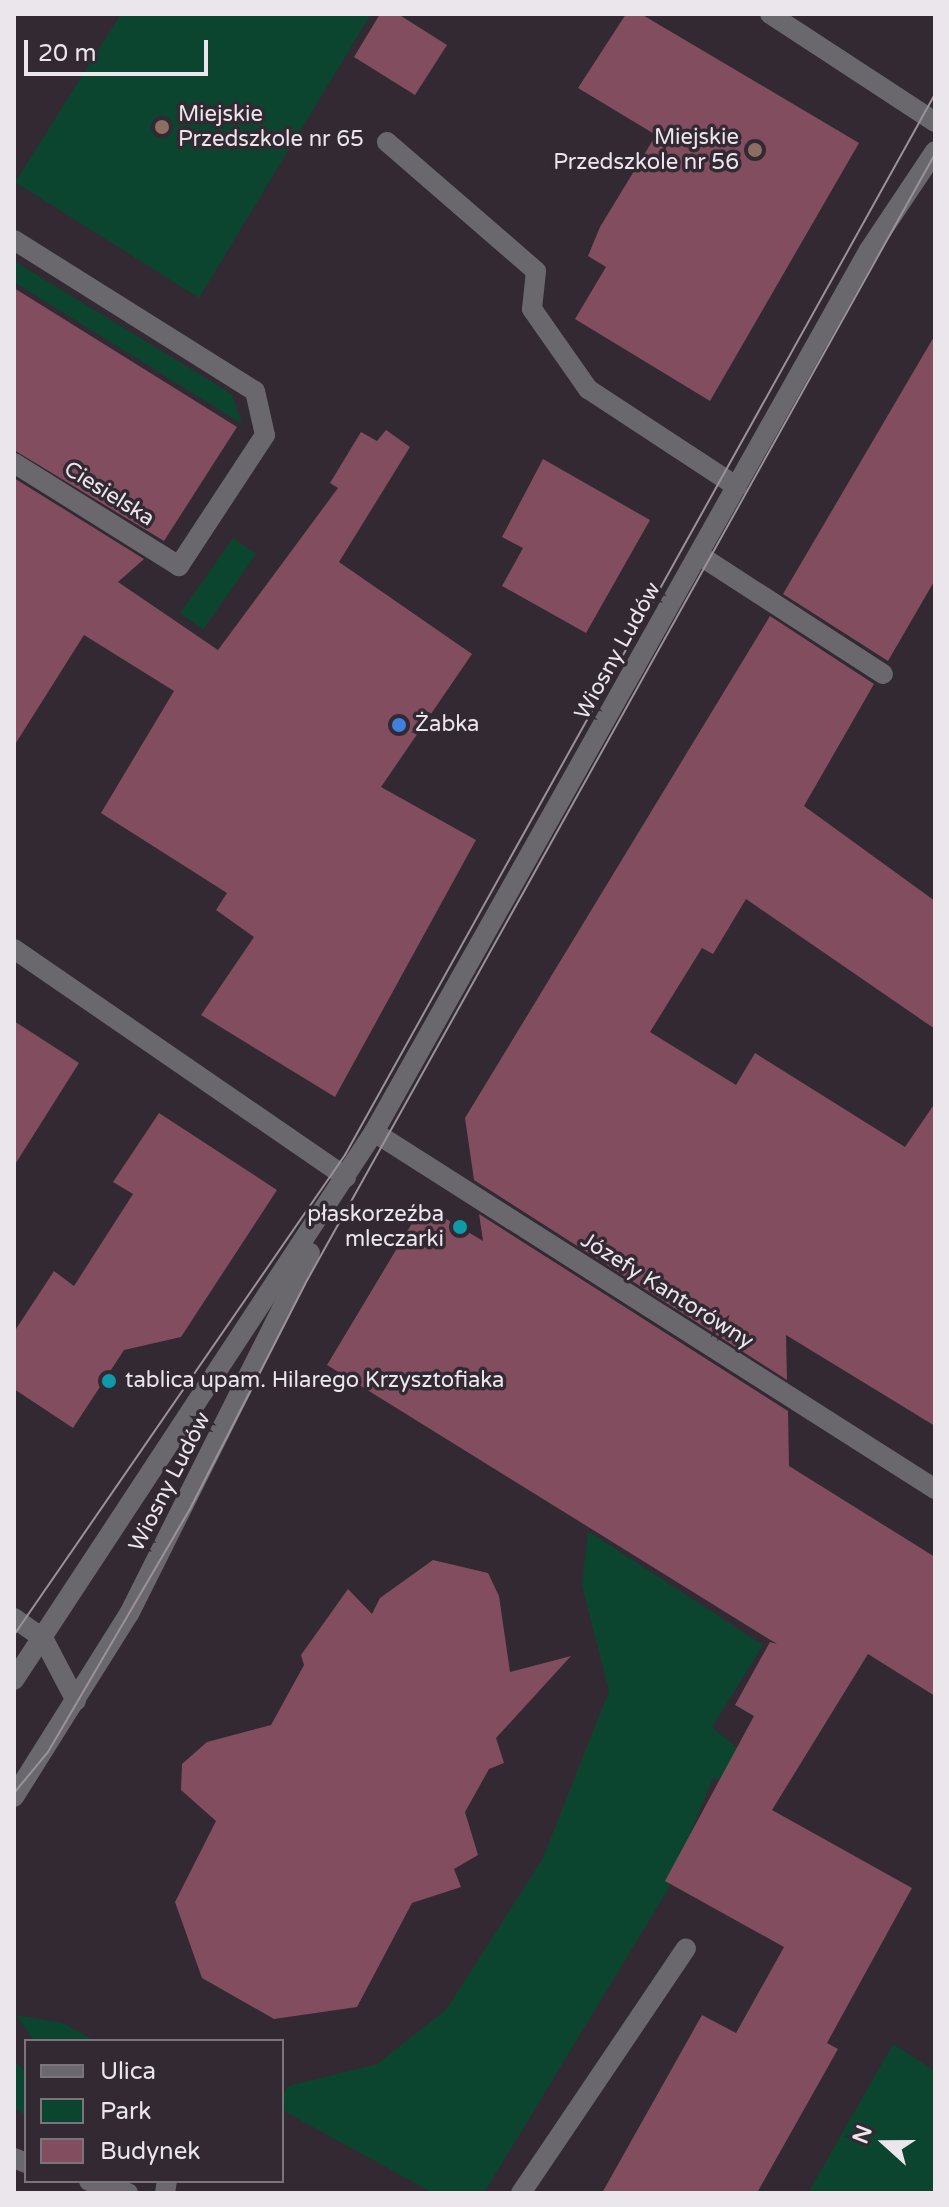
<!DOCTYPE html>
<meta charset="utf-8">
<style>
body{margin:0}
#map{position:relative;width:949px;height:2207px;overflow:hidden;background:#322932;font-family:"Varela Round",sans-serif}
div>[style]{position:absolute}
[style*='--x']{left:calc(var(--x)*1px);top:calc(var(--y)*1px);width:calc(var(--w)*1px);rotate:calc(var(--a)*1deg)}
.green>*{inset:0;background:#0c452f;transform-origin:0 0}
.building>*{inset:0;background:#824d5e}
.minor>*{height:20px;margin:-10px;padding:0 10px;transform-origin:10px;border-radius:10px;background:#6b686d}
.tram>*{height:2px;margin:-1px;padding:0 1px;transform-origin:1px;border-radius:1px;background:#9a929a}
.dots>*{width:22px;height:22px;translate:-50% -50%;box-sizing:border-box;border:4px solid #322932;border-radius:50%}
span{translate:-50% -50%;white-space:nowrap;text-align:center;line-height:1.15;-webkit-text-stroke:7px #322932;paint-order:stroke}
.poi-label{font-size:22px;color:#ebe5ec}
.left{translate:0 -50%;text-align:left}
.right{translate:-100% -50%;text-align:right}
.street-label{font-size:22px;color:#ebe5ec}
.frame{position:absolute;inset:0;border:16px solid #ebe5ec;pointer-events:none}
.legend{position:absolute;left:24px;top:2039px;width:260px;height:144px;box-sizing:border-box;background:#322932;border:2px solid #7c747c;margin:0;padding:10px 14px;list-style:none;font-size:24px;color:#ebe5ec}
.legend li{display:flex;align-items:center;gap:16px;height:40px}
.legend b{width:40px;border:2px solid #7c747c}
.north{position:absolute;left:845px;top:2103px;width:80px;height:80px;-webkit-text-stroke:6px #322932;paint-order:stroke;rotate:291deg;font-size:22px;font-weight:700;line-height:32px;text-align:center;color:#ebe5ec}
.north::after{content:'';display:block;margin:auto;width:28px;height:36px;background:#ebe5ec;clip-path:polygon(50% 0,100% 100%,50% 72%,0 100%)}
.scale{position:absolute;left:24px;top:40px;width:184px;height:36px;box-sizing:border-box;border:4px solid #ebe5ec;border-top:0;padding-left:10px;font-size:24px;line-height:28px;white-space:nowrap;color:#ebe5ec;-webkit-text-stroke:6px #322932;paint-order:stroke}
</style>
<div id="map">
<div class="green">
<div style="clip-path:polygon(121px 14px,371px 14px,199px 298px,15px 182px)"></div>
<div style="clip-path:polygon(14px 261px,232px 394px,242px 424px,14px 282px)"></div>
<div style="left:233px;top:538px;width:28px;height:92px;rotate:35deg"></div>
<div style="clip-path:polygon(588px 1531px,763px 1645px,712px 1727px,756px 1764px,744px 1786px,713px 1778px,667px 1891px,484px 2193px,433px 2193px,282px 2110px,282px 2097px,288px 2086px,377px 2064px,446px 2010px,543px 1858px,609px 1691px,582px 1585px)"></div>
<div style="clip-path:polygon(16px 2015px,63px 2023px,95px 2041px,34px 2041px)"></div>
<div style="clip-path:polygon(893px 2044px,935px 2071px,935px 2193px,808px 2193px)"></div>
<div style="clip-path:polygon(14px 2061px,26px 2072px,26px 2115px,14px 2109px)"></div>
</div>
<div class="building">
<div style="clip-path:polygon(380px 14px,398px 14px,447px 45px,415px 95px,354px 57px)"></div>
<div style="clip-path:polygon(626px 14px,641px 14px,859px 143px,710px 401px,575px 319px,606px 267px,588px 256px,600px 227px,656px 135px,578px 88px)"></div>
<div style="clip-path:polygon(14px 288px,237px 427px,164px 541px,14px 450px)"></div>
<div style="clip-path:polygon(935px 335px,935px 580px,888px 661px,783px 594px)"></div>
<div style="clip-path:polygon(386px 430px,410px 447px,339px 562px,472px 654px,381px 787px,476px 840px,335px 1097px,201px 1015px,254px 937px,216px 910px,227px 893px,101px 813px,174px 691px,84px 635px,14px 746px,14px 478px,144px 559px,118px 582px,218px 650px,338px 488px,330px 483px,361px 432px,377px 441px)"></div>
<div style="clip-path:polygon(543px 459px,650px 520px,586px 633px,502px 586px,523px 548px,502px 537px)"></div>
<div style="clip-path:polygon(770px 616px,874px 684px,804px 806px,935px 901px,935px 1029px,746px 899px,713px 954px,702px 948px,650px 1032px,736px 1085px,755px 1053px,905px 1147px,935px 1103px,935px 1426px,786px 1335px,787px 1380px,474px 1180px,465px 1118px)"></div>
<div style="clip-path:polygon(14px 1021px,79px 1063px,14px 1166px)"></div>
<div style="clip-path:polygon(159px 1113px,277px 1190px,181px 1337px,124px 1350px,73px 1428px,14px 1389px,14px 1332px,54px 1271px,74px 1286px,133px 1194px,113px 1182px)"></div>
<div style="clip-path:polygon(423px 1205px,483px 1241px,479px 1214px,788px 1411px,789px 1466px,935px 1557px,935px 1696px,868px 1654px,772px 1810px,912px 1888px,827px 2043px,838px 2049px,757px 2193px,602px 2193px,702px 2015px,736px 2033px,784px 1947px,665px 1881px,754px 1716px,735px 1705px,770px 1642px,777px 1644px,327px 1365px)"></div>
<div style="clip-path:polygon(433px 1560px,488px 1573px,499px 1596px,510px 1672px,571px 1656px,496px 1738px,504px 1763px,489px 1769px,465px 1812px,478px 1855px,454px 1869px,461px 1887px,412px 1903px,357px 2007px,274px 2019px,202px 1978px,175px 1902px,216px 1821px,181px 1790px,182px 1764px,207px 1742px,271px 1725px,304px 1665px,301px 1655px,348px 1589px,372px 1614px,380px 1598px)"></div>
</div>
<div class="minor">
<div style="--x:770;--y:14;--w:197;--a:33.2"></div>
<div style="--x:387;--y:142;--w:197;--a:40.9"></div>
<div style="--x:536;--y:271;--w:38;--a:96"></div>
<div style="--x:532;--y:309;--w:98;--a:55"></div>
<div style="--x:588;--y:389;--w:178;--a:33.3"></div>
<div style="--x:14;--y:240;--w:284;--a:32.1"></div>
<div style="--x:255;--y:391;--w:45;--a:77.2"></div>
<div style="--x:265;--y:435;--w:157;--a:123.3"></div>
<div style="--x:179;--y:566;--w:195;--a:-148"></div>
<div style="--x:699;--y:555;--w:219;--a:32.9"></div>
<div style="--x:14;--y:949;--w:403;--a:34.5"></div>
<div style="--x:374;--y:1132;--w:665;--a:32.47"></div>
<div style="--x:14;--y:1618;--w:35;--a:35"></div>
<div style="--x:43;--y:1638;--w:71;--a:62.4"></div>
<div style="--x:14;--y:1680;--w:656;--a:-56.7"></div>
<div style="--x:374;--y:1132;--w:1011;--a:-60.7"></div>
<div style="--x:869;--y:250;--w:119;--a:-56.3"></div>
<div style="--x:14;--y:1797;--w:216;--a:-57.9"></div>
<div style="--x:129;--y:1614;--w:404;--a:-63.4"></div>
<div style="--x:14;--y:2158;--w:13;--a:23"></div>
<div style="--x:89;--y:2181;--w:41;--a:17.1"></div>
<div style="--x:165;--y:2193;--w:12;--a:-81"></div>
<div style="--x:521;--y:2193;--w:295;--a:-56"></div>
</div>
<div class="tram">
<div style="--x:14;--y:1635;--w:583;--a:-55.41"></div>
<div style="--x:345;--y:1155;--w:1214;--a:-60.92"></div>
<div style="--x:14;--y:1793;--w:53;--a:-50.3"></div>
<div style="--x:48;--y:1752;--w:284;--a:-59.7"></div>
<div style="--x:191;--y:1507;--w:250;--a:-62.9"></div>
<div style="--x:305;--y:1284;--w:1294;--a:-60.86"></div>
</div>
<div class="dots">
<div style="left:162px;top:127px;background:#8d6e63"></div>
<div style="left:755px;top:150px;background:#8d6e63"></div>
<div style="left:399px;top:725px;background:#3f7fe0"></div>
<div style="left:460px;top:1227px;background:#0f9aa8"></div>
<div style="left:109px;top:1381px;background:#0f9aa8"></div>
</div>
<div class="poi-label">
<span class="left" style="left:178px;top:127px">Miejskie<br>Przedszkole nr 65</span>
<span class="right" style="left:739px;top:150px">Miejskie<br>Przedszkole nr 56</span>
<span class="left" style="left:415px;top:725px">Żabka</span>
<span class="right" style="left:444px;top:1227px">płaskorzeźba<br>mleczarki</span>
<span class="left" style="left:125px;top:1381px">tablica upam. Hilarego Krzysztofiaka</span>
</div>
<div class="street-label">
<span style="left:109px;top:494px;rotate:32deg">Ciesielska</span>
<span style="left:618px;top:651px;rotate:-61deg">Wiosny Ludów</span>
<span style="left:667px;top:1291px;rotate:32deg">Józefy Kantorówny</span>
<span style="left:170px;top:1482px;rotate:-63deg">Wiosny Ludów</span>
</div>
<div class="frame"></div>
<ul class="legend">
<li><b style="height:10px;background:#6b686d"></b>Ulica</li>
<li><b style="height:22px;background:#0c452f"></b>Park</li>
<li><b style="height:22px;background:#824d5e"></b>Budynek</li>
</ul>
<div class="north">N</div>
<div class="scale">20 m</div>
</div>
